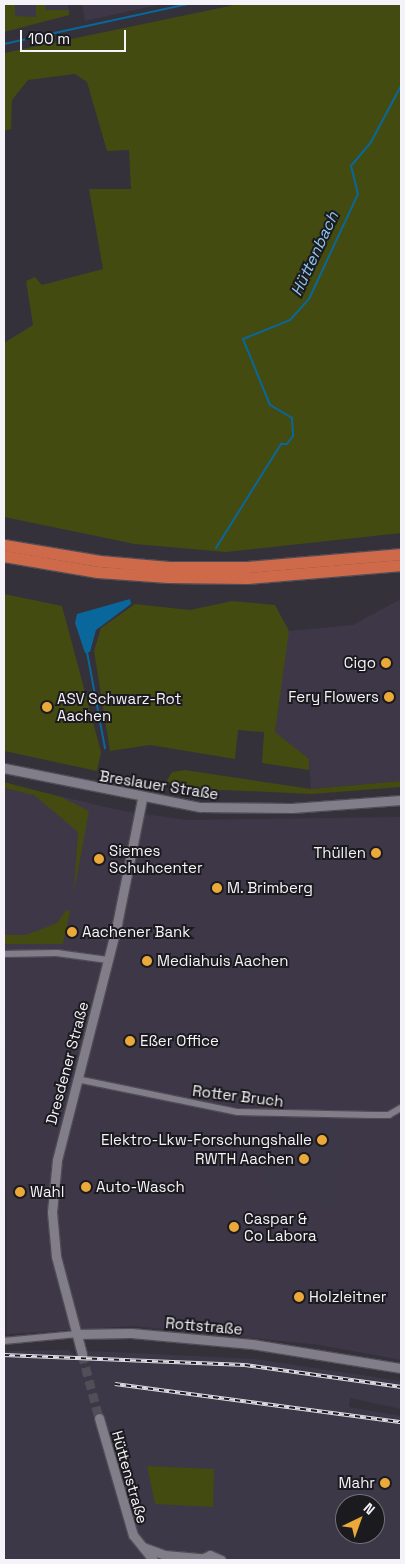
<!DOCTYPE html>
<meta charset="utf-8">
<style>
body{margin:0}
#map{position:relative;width:405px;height:1564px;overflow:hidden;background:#34313b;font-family:"Space Grotesk",sans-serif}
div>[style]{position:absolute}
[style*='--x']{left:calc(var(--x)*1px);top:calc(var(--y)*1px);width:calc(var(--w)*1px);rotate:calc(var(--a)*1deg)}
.commercial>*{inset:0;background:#3e3748}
.built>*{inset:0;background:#3c3848}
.green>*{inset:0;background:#434b10}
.water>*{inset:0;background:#09679b}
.stream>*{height:2px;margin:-1px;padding:0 1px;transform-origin:1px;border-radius:1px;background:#09679b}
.secondary-tunnel>*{height:9px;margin-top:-4.5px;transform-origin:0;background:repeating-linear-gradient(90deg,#514e58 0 9px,transparent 0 13.5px)}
.roads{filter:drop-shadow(1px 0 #504d56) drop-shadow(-1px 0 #504d56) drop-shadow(0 1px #504d56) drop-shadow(0 -1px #504d56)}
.street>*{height:5.5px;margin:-2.75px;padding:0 2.75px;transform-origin:2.75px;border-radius:2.75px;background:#817e8a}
.secondary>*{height:9px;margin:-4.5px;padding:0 4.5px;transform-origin:4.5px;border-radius:4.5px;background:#817e8a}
.highway>*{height:11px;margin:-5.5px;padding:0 5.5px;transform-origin:5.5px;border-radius:5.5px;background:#ce6a49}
.rail>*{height:4px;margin-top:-2px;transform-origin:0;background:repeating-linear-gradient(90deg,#1b1a1e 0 5.5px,#dedce3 0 11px);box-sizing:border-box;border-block:1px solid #dedce3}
.dots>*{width:14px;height:14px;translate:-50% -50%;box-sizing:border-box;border:2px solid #1b1a1e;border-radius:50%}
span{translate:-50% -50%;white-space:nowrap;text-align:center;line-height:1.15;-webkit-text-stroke:4px #1b1a1e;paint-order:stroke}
.poi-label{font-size:15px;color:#f5f3f9}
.right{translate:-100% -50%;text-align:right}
.left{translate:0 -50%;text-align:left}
.street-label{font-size:15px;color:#f5f3f9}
.water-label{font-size:16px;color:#8dc6f2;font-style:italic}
.frame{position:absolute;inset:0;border:5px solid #f5f3f9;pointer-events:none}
.north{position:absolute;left:335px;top:1494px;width:50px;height:50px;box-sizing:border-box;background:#1b1a1e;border:1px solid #727176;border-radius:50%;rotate:42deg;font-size:14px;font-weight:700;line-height:20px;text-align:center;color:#f5f3f9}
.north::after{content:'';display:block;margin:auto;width:18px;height:22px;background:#eba939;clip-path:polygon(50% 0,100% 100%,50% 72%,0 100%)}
.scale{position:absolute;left:20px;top:30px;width:106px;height:22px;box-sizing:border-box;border:2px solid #f5f3f9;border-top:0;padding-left:6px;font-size:15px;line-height:18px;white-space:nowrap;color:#f5f3f9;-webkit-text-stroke:4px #1b1a1e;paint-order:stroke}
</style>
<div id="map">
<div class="commercial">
<div style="clip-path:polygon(82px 4px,162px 4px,85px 21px)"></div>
<div style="clip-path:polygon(401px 599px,401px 781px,311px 789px,309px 759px,275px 733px,285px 636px,289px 631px,353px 625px)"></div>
<div style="clip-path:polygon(4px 783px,123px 811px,188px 820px,401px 817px,401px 1360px,320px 1345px,133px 1326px,7px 1334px)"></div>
</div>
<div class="built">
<div style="clip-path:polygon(4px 4px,68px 4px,69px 15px,4px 32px)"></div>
<div style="clip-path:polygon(271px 1121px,346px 1124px,335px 1210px,261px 1195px)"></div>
<div style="clip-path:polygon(evenodd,68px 1350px,74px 1355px,91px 1351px,255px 1359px,401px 1381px,401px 1409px,350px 1398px,349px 1407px,401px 1416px,401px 1560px,4px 1560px,4px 1351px,68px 1350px,345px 1504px,375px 1504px,375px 1534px,345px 1534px,345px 1504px)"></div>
</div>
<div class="green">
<div style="clip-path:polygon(4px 4px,15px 4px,15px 16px,36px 17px,36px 4px,45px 4px,45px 10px,69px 10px,69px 15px,4px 32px)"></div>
<div style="clip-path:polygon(239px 4px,401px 4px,401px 533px,226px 552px,135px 544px,4px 517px,4px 343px,33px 325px,26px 281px,35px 277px,42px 285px,103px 269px,89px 189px,131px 189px,129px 150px,107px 151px,87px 82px,75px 74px,28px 80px,12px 100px,11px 129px,4px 131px,4px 53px)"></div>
<div style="clip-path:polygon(4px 594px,62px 606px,101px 752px,97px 771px,4px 751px)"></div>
<div style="clip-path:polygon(232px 601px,275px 605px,289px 631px,275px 732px,309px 759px,309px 770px,262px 763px,264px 732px,238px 730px,235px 759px,150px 745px,110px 751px,94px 651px,101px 628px,135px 604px,190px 610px)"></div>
<div style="clip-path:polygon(185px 770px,311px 789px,401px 781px,401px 787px,312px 794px,180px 788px,166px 782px,172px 772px)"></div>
<div style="clip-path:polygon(4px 782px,61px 797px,89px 811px,74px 892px,78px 832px,34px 795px,4px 788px)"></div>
<div style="clip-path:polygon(66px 910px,70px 911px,63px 944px,4px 944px,5px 935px,26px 935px,57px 923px)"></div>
<div style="clip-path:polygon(147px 1466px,214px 1469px,213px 1507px,155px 1504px)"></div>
</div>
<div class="water">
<div style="clip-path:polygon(130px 599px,131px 604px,96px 630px,90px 652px,85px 653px,75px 623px,77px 614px)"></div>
</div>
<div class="stream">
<div style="--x:4;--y:44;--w:187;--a:-12.3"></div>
<div style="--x:216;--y:548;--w:123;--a:-58"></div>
<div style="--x:281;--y:444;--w:6;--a:0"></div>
<div style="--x:287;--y:444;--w:10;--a:-53"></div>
<div style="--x:293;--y:436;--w:18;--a:-93"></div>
<div style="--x:292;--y:418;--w:26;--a:-149"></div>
<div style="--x:270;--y:405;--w:71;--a:-112.2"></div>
<div style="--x:243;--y:339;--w:51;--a:-22"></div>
<div style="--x:290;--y:320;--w:28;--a:-48"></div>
<div style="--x:309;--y:299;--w:116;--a:-65"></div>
<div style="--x:358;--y:194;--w:29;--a:-104"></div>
<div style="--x:351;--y:166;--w:31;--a:-50"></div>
<div style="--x:371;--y:142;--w:64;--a:-61.8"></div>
<div style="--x:87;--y:652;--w:98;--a:79.4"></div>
</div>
<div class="secondary-tunnel">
<div style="--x:82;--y:1354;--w:66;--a:75.1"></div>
</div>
<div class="roads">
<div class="street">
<div style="--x:4;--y:954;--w:53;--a:-1.1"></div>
<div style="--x:57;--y:953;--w:51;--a:7.8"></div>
<div style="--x:77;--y:1079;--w:164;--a:11.6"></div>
<div style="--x:238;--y:1112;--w:134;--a:1.3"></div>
<div style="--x:372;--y:1115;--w:17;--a:0"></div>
<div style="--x:389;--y:1115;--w:14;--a:-30"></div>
<div style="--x:4;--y:1341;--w:73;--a:-5.5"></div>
</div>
<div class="secondary">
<div style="--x:4;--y:768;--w:200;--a:11.3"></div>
<div style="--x:200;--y:807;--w:92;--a:0.6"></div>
<div style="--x:292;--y:808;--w:109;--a:-4.2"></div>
<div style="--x:77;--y:1334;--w:54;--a:-1.1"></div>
<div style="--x:131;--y:1333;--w:121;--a:5.2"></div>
<div style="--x:252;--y:1344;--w:151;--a:9.2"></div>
<div style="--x:82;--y:1354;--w:101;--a:-104.9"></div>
<div style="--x:56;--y:1256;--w:44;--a:-95.2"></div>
<div style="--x:52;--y:1212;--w:52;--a:-84.5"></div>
<div style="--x:57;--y:1160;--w:244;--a:-75.7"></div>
<div style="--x:117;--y:924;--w:127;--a:-78.7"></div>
<div style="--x:99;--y:1418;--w:122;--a:73.8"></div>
<div style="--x:133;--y:1535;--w:32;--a:51"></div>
<div style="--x:143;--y:1547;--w:23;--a:20"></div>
<div style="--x:165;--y:1555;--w:36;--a:5"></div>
<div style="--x:199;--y:1560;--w:12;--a:-24"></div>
<div style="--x:210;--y:1555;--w:12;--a:24"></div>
</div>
<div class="highway">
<div style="--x:4;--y:545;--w:97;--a:9.5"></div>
<div style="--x:100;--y:561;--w:69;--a:5"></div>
<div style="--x:169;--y:567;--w:78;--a:0"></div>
<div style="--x:247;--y:567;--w:155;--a:-4.8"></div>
<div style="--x:4;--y:556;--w:95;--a:9.7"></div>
<div style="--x:98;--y:572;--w:70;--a:4.1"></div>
<div style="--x:168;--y:577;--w:79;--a:0.7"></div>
<div style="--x:247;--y:578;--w:155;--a:-4.8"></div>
</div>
</div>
<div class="rail">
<div style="--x:4;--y:1355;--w:241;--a:2.4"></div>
<div style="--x:245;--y:1365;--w:158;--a:8"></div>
<div style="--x:115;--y:1384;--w:289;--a:7.6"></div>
</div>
<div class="dots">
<div style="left:386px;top:663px;background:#eba939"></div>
<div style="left:389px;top:697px;background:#eba939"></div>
<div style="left:47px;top:707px;background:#eba939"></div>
<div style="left:376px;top:853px;background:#eba939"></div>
<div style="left:99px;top:859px;background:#eba939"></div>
<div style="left:217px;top:888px;background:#eba939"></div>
<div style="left:72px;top:932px;background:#eba939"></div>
<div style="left:147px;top:961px;background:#eba939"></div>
<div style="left:130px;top:1041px;background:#eba939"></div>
<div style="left:322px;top:1140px;background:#eba939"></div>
<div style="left:304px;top:1159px;background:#eba939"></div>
<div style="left:86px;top:1187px;background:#eba939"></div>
<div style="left:20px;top:1192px;background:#eba939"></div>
<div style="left:234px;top:1227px;background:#eba939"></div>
<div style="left:299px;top:1297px;background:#eba939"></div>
<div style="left:385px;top:1483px;background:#eba939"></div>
</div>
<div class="poi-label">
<span class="right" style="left:376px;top:663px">Cigo</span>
<span class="right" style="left:379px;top:697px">Fery Flowers</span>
<span class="left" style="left:57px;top:707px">ASV Schwarz-Rot<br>Aachen</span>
<span class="left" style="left:109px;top:859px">Siemes<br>Schuhcenter</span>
<span class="right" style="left:366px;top:853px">Thüllen</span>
<span class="left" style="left:227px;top:888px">M. Brimberg</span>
<span class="left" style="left:82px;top:932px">Aachener Bank</span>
<span class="left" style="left:157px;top:961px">Mediahuis Aachen</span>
<span class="left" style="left:140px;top:1041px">Eßer Office</span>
<span class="right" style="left:312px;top:1140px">Elektro-Lkw-Forschungshalle</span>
<span class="right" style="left:294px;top:1159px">RWTH Aachen</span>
<span class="left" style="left:96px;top:1187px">Auto-Wasch</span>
<span class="left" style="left:30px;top:1192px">Wahl</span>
<span class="left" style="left:244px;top:1227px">Caspar &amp;<br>Co Labora</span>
<span class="left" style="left:309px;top:1297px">Holzleitner</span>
<span class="right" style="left:375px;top:1483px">Mahr</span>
</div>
<div class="street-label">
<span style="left:159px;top:785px;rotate:9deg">Breslauer Straße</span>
<span style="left:67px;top:1063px;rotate:-75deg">Dresdener Straße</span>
<span style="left:238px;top:1096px;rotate:7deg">Rotter Bruch</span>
<span style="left:204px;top:1326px;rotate:5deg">Rottstraße</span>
<span style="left:130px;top:1477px;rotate:74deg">Hüttenstraße</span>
</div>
<div class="water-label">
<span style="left:315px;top:254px;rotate:-65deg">Hüttenbach</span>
</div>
<div class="frame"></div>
<div class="north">N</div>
<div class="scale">100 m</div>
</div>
